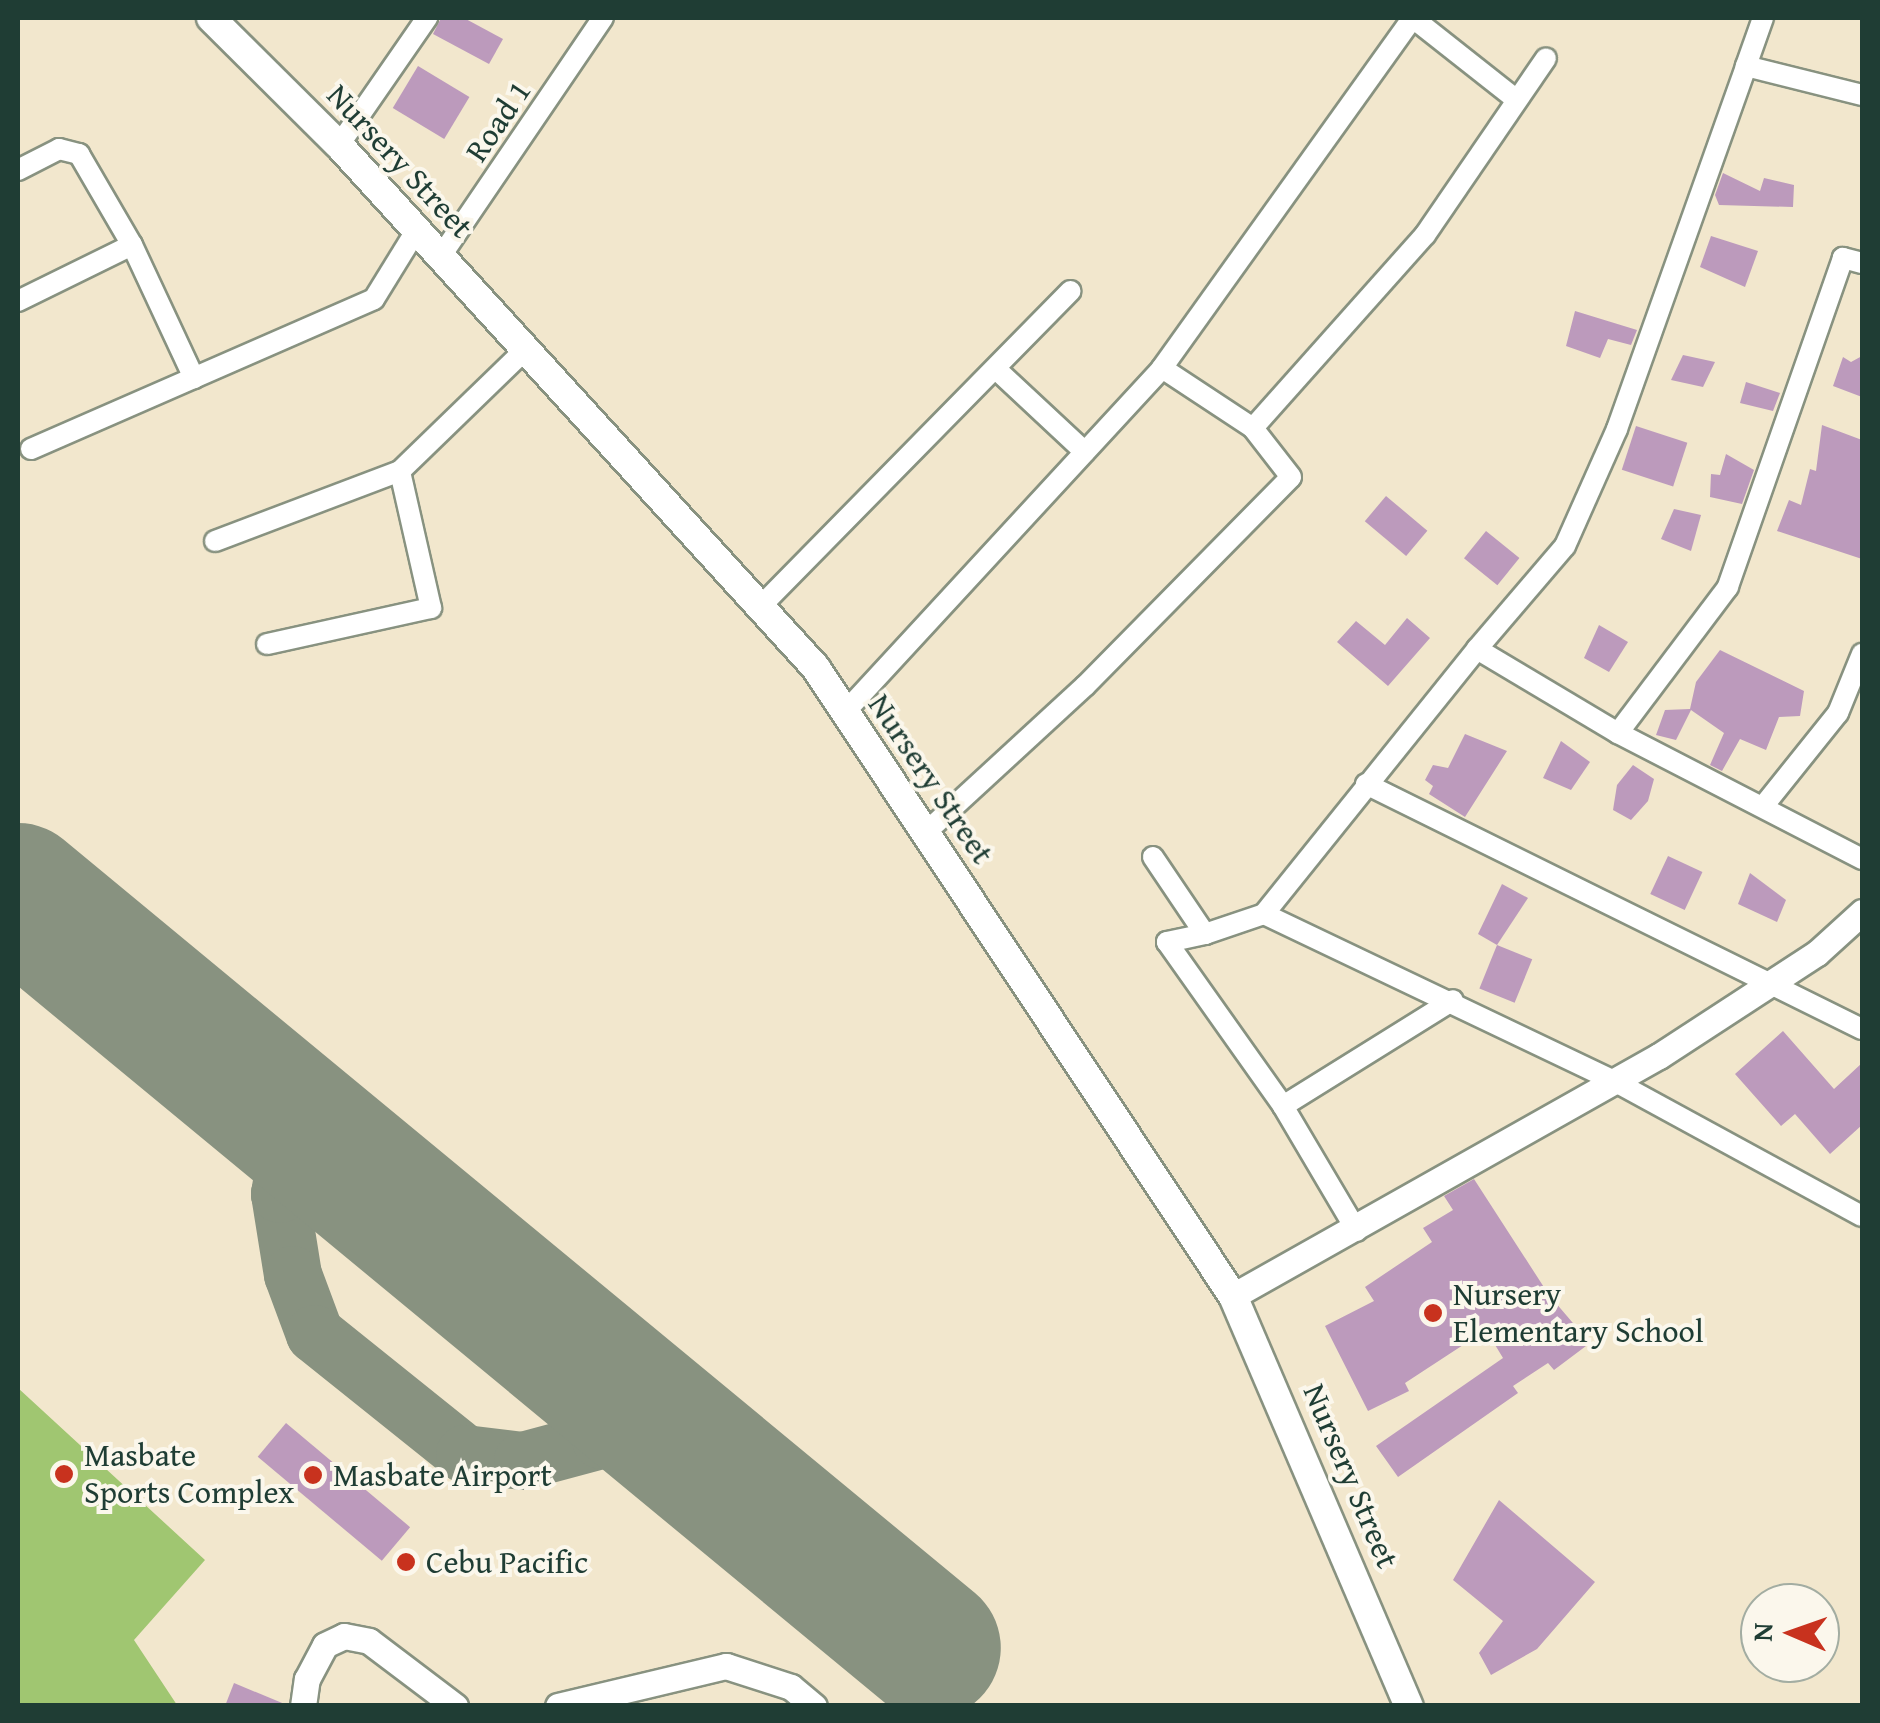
<!DOCTYPE html>
<style>
body{margin:0}
#map{position:relative;width:1880px;height:1723px;overflow:hidden;background:#f2e7cd;font-family:"Gentium Book Plus",serif}
div>[style]{position:absolute}
[style*='--x']{left:calc(var(--x)*1px);top:calc(var(--y)*1px);width:calc(var(--w)*1px);rotate:calc(var(--a)*1deg)}
.green>*{inset:0;background:#a0c671}
.taxiway>*{height:58px;margin:-29px;padding:0 29px;transform-origin:29px;border-radius:29px;background:#889280}
.runway>*{height:142px;margin:-71px;padding:0 71px;transform-origin:71px;border-radius:71px;background:#889280}
.building>*{inset:0;background:#bc9abc;transform-origin:0 0}
.roads{filter:drop-shadow(2px 0 #889280) drop-shadow(-2px 0 #889280) drop-shadow(0 2px #889280) drop-shadow(0 -2px #889280)}
.minor>*{height:20px;margin:-10px;padding:0 10px;transform-origin:10px;border-radius:10px;background:#fff}
.tertiary>*{height:25px;margin:-12.5px;padding:0 12.5px;transform-origin:12.5px;border-radius:12.5px;background:#fff}
.secondary>*{height:28px;margin:-14px;padding:0 14px;transform-origin:14px;border-radius:14px;background:#fff}
.dots>*{width:28px;height:28px;translate:-50% -50%;box-sizing:border-box;border:5px solid #fbf7ec;border-radius:50%}
span{translate:-50% -50%;white-space:nowrap;text-align:center;line-height:1.15;-webkit-text-stroke:8px #fbf7ec;paint-order:stroke}
.street-label{font-size:32px;color:#1f3d34}
.poi-label{font-size:32px;color:#1f3d34}
.left{translate:0 -50%;text-align:left}
.frame{position:absolute;inset:0;border:20px solid #1f3d34;pointer-events:none}
.north{position:absolute;left:1740px;top:1583px;width:100px;height:100px;box-sizing:border-box;background:#fbf7ec;border:2px solid #a3ada2;border-radius:50%;rotate:272deg;font-size:28px;font-weight:700;line-height:40px;text-align:center;color:#1f3d34}
.north::after{content:'';display:block;margin:auto;width:35px;height:45px;background:#c8321e;clip-path:polygon(50% 0,100% 100%,50% 72%,0 100%)}
</style>
<div id="map">
<div class="green">
<div style="clip-path:polygon(18px 1388px,205px 1560px,134px 1640px,177px 1705px,18px 1705px)"></div>
</div>
<div class="taxiway">
<div style="--x:286;--y:1116;--w:19;--a:78"></div>
<div style="--x:290;--y:1135;--w:60;--a:99.6"></div>
<div style="--x:280;--y:1194;--w:82;--a:80.9"></div>
<div style="--x:293;--y:1275;--w:63;--a:69.6"></div>
<div style="--x:315;--y:1334;--w:192;--a:38.7"></div>
<div style="--x:465;--y:1454;--w:58;--a:6.9"></div>
<div style="--x:523;--y:1461;--w:81;--a:-15.1"></div>
<div style="--x:601;--y:1440;--w:31;--a:-65"></div>
<div style="--x:614;--y:1412;--w:26;--a:-92"></div>
<div style="--x:280;--y:1194;--w:31;--a:-45"></div>
<div style="--x:302;--y:1172;--w:41;--a:-14"></div>
<div style="--x:601;--y:1440;--w:73;--a:-2.4"></div>
</div>
<div class="runway">
<div style="--x:18;--y:894;--w:1183;--a:39.58"></div>
</div>
<div class="building">
<div style="clip-path:polygon(441px 18px,464px 18px,503px 39px,489px 64px,433px 34px)"></div>
<div style="left:418px;top:66px;width:60px;height:49px;rotate:31deg"></div>
<div style="clip-path:polygon(1723px 173px,1760px 191px,1764px 178px,1794px 185px,1793px 207px,1719px 205px,1715px 195px)"></div>
<div style="clip-path:polygon(1711px 236px,1758px 251px,1745px 287px,1700px 267px)"></div>
<div style="clip-path:polygon(1575px 311px,1637px 330px,1631px 345px,1608px 339px,1600px 358px,1566px 346px)"></div>
<div style="clip-path:polygon(1683px 355px,1715px 362px,1703px 387px,1671px 380px)"></div>
<div style="clip-path:polygon(1862px 356px,1862px 397px,1833px 386px,1843px 357px,1851px 362px)"></div>
<div style="clip-path:polygon(1746px 382px,1780px 393px,1773px 411px,1740px 403px)"></div>
<div style="clip-path:polygon(1822px 425px,1862px 440px,1862px 559px,1777px 531px,1789px 500px,1801px 505px,1810px 469px,1816px 471px)"></div>
<div style="left:1636px;top:426px;width:54px;height:46px;rotate:18deg"></div>
<div style="clip-path:polygon(1726px 454px,1754px 470px,1742px 504px,1710px 497px,1711px 474px,1720px 475px)"></div>
<div style="left:1386px;top:496px;width:54px;height:33px;rotate:40deg"></div>
<div style="clip-path:polygon(1674px 509px,1701px 515px,1691px 551px,1661px 539px)"></div>
<div style="left:1486px;top:531px;width:43px;height:35px;rotate:39deg"></div>
<div style="clip-path:polygon(1407px 618px,1430px 638px,1388px 686px,1337px 642px,1356px 621px,1385px 645px)"></div>
<div style="clip-path:polygon(1599px 625px,1628px 642px,1609px 672px,1584px 658px)"></div>
<div style="clip-path:polygon(1720px 650px,1804px 691px,1800px 716px,1779px 717px,1766px 750px,1740px 739px,1722px 771px,1710px 765px,1724px 733px,1691px 710px,1676px 740px,1656px 735px,1665px 710px,1690px 709px,1696px 682px)"></div>
<div style="clip-path:polygon(1465px 734px,1507px 751px,1465px 817px,1429px 794px,1433px 786px,1425px 780px,1433px 765px,1448px 768px)"></div>
<div style="clip-path:polygon(1561px 741px,1590px 762px,1571px 790px,1543px 778px)"></div>
<div style="clip-path:polygon(1633px 765px,1654px 779px,1648px 801px,1631px 820px,1613px 810px,1617px 785px)"></div>
<div style="left:1668px;top:856px;width:38px;height:42px;rotate:25deg"></div>
<div style="clip-path:polygon(1750px 873px,1786px 900px,1777px 922px,1738px 904px)"></div>
<div style="clip-path:polygon(1502px 884px,1528px 898px,1497px 945px,1478px 934px)"></div>
<div style="left:1497px;top:945px;width:38px;height:47px;rotate:22deg"></div>
<div style="clip-path:polygon(1783px 1031px,1834px 1089px,1862px 1063px,1862px 1125px,1830px 1154px,1795px 1114px,1781px 1126px,1735px 1074px)"></div>
<div style="clip-path:polygon(1474px 1179px,1549px 1295px,1590px 1343px,1554px 1370px,1548px 1363px,1513px 1386px,1518px 1393px,1398px 1477px,1376px 1446px,1503px 1358px,1486px 1330px,1405px 1383px,1409px 1391px,1368px 1411px,1325px 1326px,1374px 1301px,1365px 1287px,1432px 1242px,1423px 1228px,1453px 1210px,1444px 1196px)"></div>
<div style="left:286px;top:1423px;width:162px;height:44px;rotate:40deg"></div>
<div style="clip-path:polygon(1499px 1500px,1595px 1582px,1537px 1649px,1491px 1675px,1479px 1653px,1503px 1621px,1453px 1580px)"></div>
<div style="clip-path:polygon(234px 1683px,287px 1705px,287px 1706px,225px 1706px)"></div>
</div>
<div class="roads">
<div class="minor">
<div style="--x:1746;--y:66;--w:51;--a:-70.5"></div>
<div style="--x:339;--y:145;--w:155;--a:-55.3"></div>
<div style="--x:18;--y:170;--w:46;--a:-27.1"></div>
<div style="--x:59;--y:149;--w:21;--a:14"></div>
<div style="--x:79;--y:154;--w:105;--a:59.8"></div>
<div style="--x:132;--y:245;--w:147;--a:65"></div>
<div style="--x:441;--y:256;--w:288;--a:-55.8"></div>
<div style="--x:1862;--y:263;--w:20;--a:-165"></div>
<div style="--x:1843;--y:258;--w:349;--a:109.3"></div>
<div style="--x:1728;--y:587;--w:183;--a:127"></div>
<div style="--x:1618;--y:733;--w:275;--a:27.3"></div>
<div style="--x:18;--y:301;--w:127;--a:-26.2"></div>
<div style="--x:1162;--y:368;--w:109;--a:33.4"></div>
<div style="--x:997;--y:370;--w:120;--a:43"></div>
<div style="--x:31;--y:449;--w:374;--a:-23.6"></div>
<div style="--x:374;--y:299;--w:82;--a:-58.4"></div>
<div style="--x:215;--y:541;--w:198;--a:-20.7"></div>
<div style="--x:400;--y:471;--w:175;--a:-44.1"></div>
<div style="--x:760;--y:607;--w:443;--a:-45.5"></div>
<div style="--x:267;--y:644;--w:168;--a:-12.4"></div>
<div style="--x:431;--y:608;--w:140;--a:-102.8"></div>
<div style="--x:1477;--y:649;--w:135;--a:-49.5"></div>
<div style="--x:1565;--y:546;--w:128;--a:-66"></div>
<div style="--x:1617;--y:429;--w:385;--a:-70.4"></div>
<div style="--x:1746;--y:66;--w:120;--a:14"></div>
<div style="--x:845;--y:712;--w:468;--a:-47.3"></div>
<div style="--x:1162;--y:368;--w:431;--a:-54.4"></div>
<div style="--x:1413;--y:18;--w:132;--a:38.3"></div>
<div style="--x:1366;--y:784;--w:553;--a:26.29"></div>
<div style="--x:1765;--y:804;--w:117;--a:-51.3"></div>
<div style="--x:1838;--y:713;--w:64;--a:-67.9"></div>
<div style="--x:925;--y:833;--w:217;--a:-42.6"></div>
<div style="--x:1085;--y:686;--w:293;--a:-45.4"></div>
<div style="--x:1291;--y:477;--w:62;--a:-127.8"></div>
<div style="--x:1253;--y:428;--w:259;--a:-48.3"></div>
<div style="--x:1425;--y:235;--w:214;--a:-55.6"></div>
<div style="--x:1153;--y:857;--w:93;--a:56"></div>
<div style="--x:1205;--y:934;--w:62;--a:-18.7"></div>
<div style="--x:1264;--y:914;--w:340;--a:-51.2"></div>
<div style="--x:1477;--y:649;--w:164;--a:30.8"></div>
<div style="--x:1264;--y:914;--w:388;--a:25.5"></div>
<div style="--x:1614;--y:1081;--w:282;--a:28.6"></div>
<div style="--x:1205;--y:934;--w:39;--a:168"></div>
<div style="--x:1167;--y:942;--w:201;--a:54.7"></div>
<div style="--x:1283;--y:1106;--w:200;--a:-31.9"></div>
<div style="--x:1283;--y:1106;--w:145;--a:59.4"></div>
</div>
<div class="tertiary">
<div style="--x:1233;--y:1296;--w:489;--a:-29.4"></div>
<div style="--x:1659;--y:1056;--w:189;--a:-33.1"></div>
<div style="--x:1817;--y:953;--w:61;--a:-42.3"></div>
<div style="--x:303;--y:1706;--w:27;--a:-82"></div>
<div style="--x:307;--y:1679;--w:38;--a:-62"></div>
<div style="--x:325;--y:1645;--w:21;--a:-25"></div>
<div style="--x:344;--y:1636;--w:25;--a:11"></div>
<div style="--x:369;--y:1641;--w:108;--a:37.1"></div>
<div style="--x:558;--y:1706;--w:173;--a:-13.4"></div>
<div style="--x:726;--y:1666;--w:68;--a:17.9"></div>
<div style="--x:791;--y:1687;--w:30;--a:40"></div>
</div>
<div class="secondary">
<div style="--x:211;--y:18;--w:180;--a:44.8"></div>
<div style="--x:339;--y:145;--w:708;--a:47.63"></div>
<div style="--x:816;--y:668;--w:754;--a:56.42"></div>
<div style="--x:1233;--y:1296;--w:446;--a:66.8"></div>
</div>
</div>
<div class="dots">
<div style="left:1433px;top:1313px;background:#c8321e"></div>
<div style="left:64px;top:1474px;background:#c8321e"></div>
<div style="left:313px;top:1475px;background:#c8321e"></div>
<div style="left:406px;top:1562px;background:#c8321e"></div>
</div>
<div class="street-label">
<span style="left:498px;top:121px;rotate:-56deg">Road 1</span>
<span style="left:400px;top:161px;rotate:47deg">Nursery Street</span>
<span style="left:931px;top:779px;rotate:56deg">Nursery Street</span>
<span style="left:1351px;top:1476px;rotate:67deg">Nursery Street</span>
</div>
<div class="poi-label">
<span class="left" style="left:1453px;top:1313px">Nursery<br>Elementary School</span>
<span class="left" style="left:84px;top:1474px">Masbate<br>Sports Complex</span>
<span class="left" style="left:333px;top:1475px">Masbate Airport</span>
<span class="left" style="left:426px;top:1562px">Cebu Pacific</span>
</div>
<div class="frame"></div>
<div class="north">N</div>
</div>
